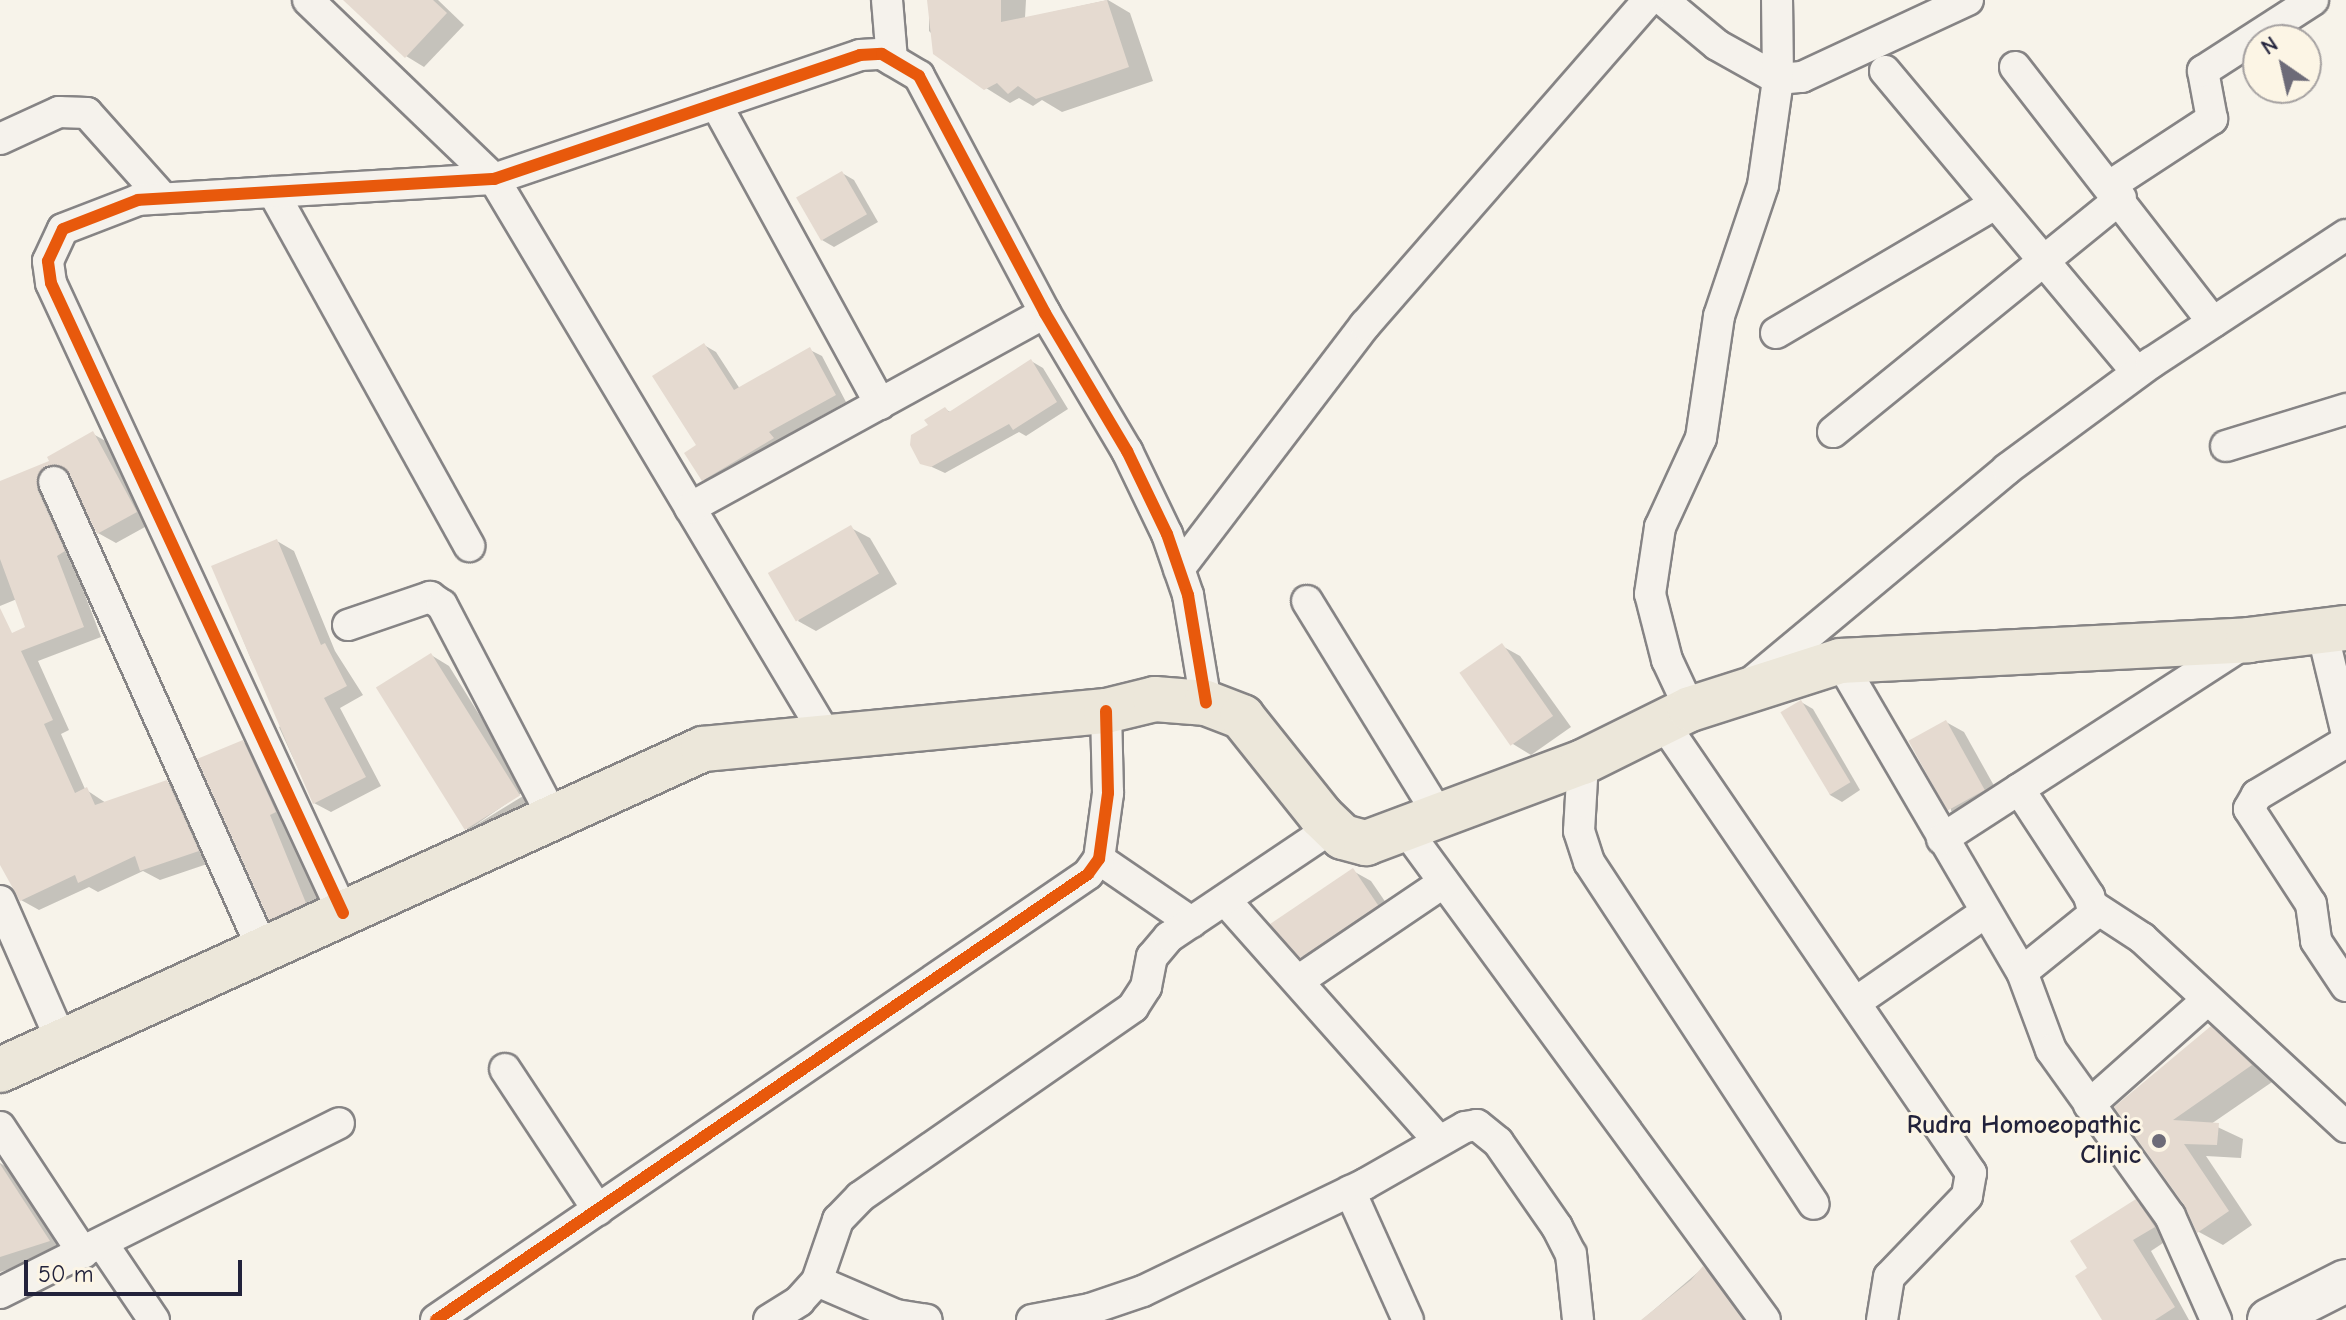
<!DOCTYPE html>
<style>
body{margin:0}
#map{position:relative;width:2346px;height:1320px;overflow:hidden;background:#f7f3ea;font-family:"Comic Neue",sans-serif}
div>[style]{position:absolute}
[style*='--x']{left:calc(var(--x)*1px);top:calc(var(--y)*1px);width:calc(var(--w)*1px);rotate:calc(var(--a)*1deg)}
.shadow>*{inset:0;background:#0003}
.building>*{inset:0;background:#e5dad0;transform-origin:0 0}
.roads{filter:drop-shadow(2px 0 #868485) drop-shadow(-2px 0 #868485) drop-shadow(0 2px #868485) drop-shadow(0 -2px #868485)}
.street>*{height:30px;margin:-15px;padding:0 15px;transform-origin:15px;border-radius:15px;background:#f5f2ec}
.secondary>*{height:42px;margin:-21px;padding:0 21px;transform-origin:21px;border-radius:21px;background:#f5f2ec}
.primary>*{height:44px;margin:-22px;padding:0 22px;transform-origin:22px;border-radius:22px;background:#ece7da}
.cycleway>*{height:12px;margin:-6px;padding:0 6px;transform-origin:6px;border-radius:6px;background:#e8590c}
.dots>*{width:22px;height:22px;translate:-50% -50%;box-sizing:border-box;border:4px solid #fcf5e5;border-radius:50%}
span{translate:-50% -50%;white-space:nowrap;text-align:center;line-height:1.15;-webkit-text-stroke:6px #fcf5e5;paint-order:stroke}
.poi-label{font-size:26px;color:#22223b;font-weight:700}
.right{translate:-100% -50%;text-align:right}
.north{position:absolute;left:2242px;top:24px;width:80px;height:80px;box-sizing:border-box;background:#fcf5e5;border:2px solid #a5a1a1;border-radius:50%;rotate:326deg;font-size:22px;font-weight:700;line-height:32px;text-align:center;color:#22223b}
.north::after{content:'';display:block;margin:auto;width:28px;height:36px;background:#6d6b78;clip-path:polygon(50% 0,100% 100%,50% 72%,0 100%)}
.scale{position:absolute;left:24px;top:1260px;width:218px;height:36px;box-sizing:border-box;border:4px solid #22223b;border-top:0;padding-left:10px;font-size:24px;line-height:28px;white-space:nowrap;color:#22223b;-webkit-text-stroke:6px #fcf5e5;paint-order:stroke}
</style>
<div id="map">
<div class="shadow">
<div style="clip-path:polygon(367px 0,438px 0,464px 25px,424px 67px,406px 56px)"></div>
<div style="clip-path:polygon(929px 0,1026px 0,1025px 18px,1108px 0,1130px 13px,1153px 81px,1062px 112px,1042px 100px,1033px 106px,1019px 98px,1010px 103px,986px 88px,929px 31px)"></div>
<div style="clip-path:polygon(842px 173px,854px 180px,878px 222px,834px 247px,822px 240px)"></div>
<div style="clip-path:polygon(704px 345px,716px 352px,740px 389px,810px 350px,822px 356px,846px 402px,780px 439px,785px 446px,716px 486px,703px 479px,699px 445px)"></div>
<div style="clip-path:polygon(1031px 361px,1043px 368px,1068px 409px,1026px 436px,1019px 432px,945px 473px,921px 462px,931px 425px,945px 409px,952px 413px)"></div>
<div style="clip-path:polygon(93px 434px,111px 444px,154px 522px,116px 543px,98px 533px,71px 475px,58px 481px,82px 562px,74px 566px,101px 637px,38px 661px,69px 730px,61px 734px,85px 789px,106px 803px,167px 782px,185px 792px,216px 861px,160px 880px,143px 871px,98px 892px,89px 887px,39px 910px,21px 900px,0 857px,0 642px,28px 628px,17px 599px,0 606px,0 483px,52px 462px)"></div>
<div style="clip-path:polygon(851px 528px,870px 538px,897px 584px,816px 631px,798px 621px)"></div>
<div style="clip-path:polygon(277px 541px,294px 551px,335px 651px,363px 695px,340px 708px,381px 786px,331px 812px,314px 803px,279px 727px,285px 724px,251px 659px,213px 567px)"></div>
<div style="clip-path:polygon(1502px 646px,1520px 656px,1571px 727px,1531px 755px,1513px 744px)"></div>
<div style="clip-path:polygon(431px 655px,449px 666px,526px 790px,471px 828px,528px 793px,536px 807px,484px 839px,466px 828px)"></div>
<div style="clip-path:polygon(1801px 702px,1813px 709px,1860px 790px,1842px 802px,1830px 795px)"></div>
<div style="clip-path:polygon(1946px 722px,1964px 732px,2002px 800px,1969px 822px,1951px 811px)"></div>
<div style="clip-path:polygon(243px 742px,261px 753px,323px 913px,289px 929px,271px 918px)"></div>
<div style="clip-path:polygon(1353px 871px,1371px 881px,1395px 916px,1320px 967px,1302px 956px)"></div>
<div style="clip-path:polygon(2211px 1028px,2235px 1043px,2275px 1080px,2211px 1124px,2243px 1139px,2241px 1158px,2206px 1156px,2252px 1225px,2223px 1245px,2199px 1232px,2187px 1205px,2117px 1107px)"></div>
<div style="clip-path:polygon(0 1163px,15px 1172px,66px 1252px,0 1272px)"></div>
<div style="clip-path:polygon(2136px 1202px,2154px 1212px,2172px 1237px,2151px 1251px,2189px 1320px,2105px 1320px,2090px 1268px)"></div>
<div style="clip-path:polygon(1703px 1268px,1727px 1282px,1755px 1320px,1642px 1320px)"></div>
</div>
<div class="building">
<div style="clip-path:polygon(343px 0,433px 0,447px 13px,405px 58px)"></div>
<div style="clip-path:polygon(927px 0,1001px 0,1001px 22px,1107px 0,1129px 67px,1036px 99px,1018px 86px,1008px 94px,997px 83px,984px 90px,933px 54px)"></div>
<div style="left:842px;top:171px;width:50px;height:53px;rotate:60deg"></div>
<div style="clip-path:polygon(704px 343px,734px 390px,810px 347px,836px 395px,769px 432px,774px 438px,702px 481px,684px 453px,696px 445px,652px 376px)"></div>
<div style="clip-path:polygon(1031px 359px,1057px 402px,1013px 430px,1009px 424px,931px 467px,920px 464px,910px 445px,911px 435px,928px 425px,924px 420px,945px 407px,949px 412px)"></div>
<div style="clip-path:polygon(93px 431px,137px 512px,97px 534px,65px 468px,55px 464px,40px 471px,37px 489px,65px 551px,57px 556px,84px 627px,21px 651px,53px 720px,44px 724px,75px 793px,87px 787px,95px 805px,167px 780px,199px 851px,140px 871px,135px 856px,78px 883px,75px 875px,20px 901px,0 865px,0 608px,12px 633px,25px 627px,0 559px,0 481px,49px 461px,47px 457px)"></div>
<div style="left:851px;top:525px;width:56px;height:96px;rotate:60deg"></div>
<div style="clip-path:polygon(277px 539px,321px 645px,325px 643px,347px 686px,324px 698px,366px 777px,313px 804px,211px 566px)"></div>
<div style="left:1502px;top:643px;width:89px;height:52px;rotate:55deg"></div>
<div style="left:431px;top:653px;width:168px;height:65px;rotate:58deg"></div>
<div style="left:1801px;top:700px;width:96px;height:24px;rotate:59deg"></div>
<div style="left:1946px;top:720px;width:80px;height:43px;rotate:61deg"></div>
<div style="clip-path:polygon(243px 740px,276px 812px,270px 815px,306px 903px,269px 920px,197px 759px)"></div>
<div style="left:1353px;top:868px;width:45px;height:100px;rotate:56deg"></div>
<div style="clip-path:polygon(2211px 1026px,2252px 1065px,2173px 1120px,2219px 1123px,2217px 1145px,2184px 1144px,2229px 1211px,2197px 1233px,2185px 1206px,2114px 1107px)"></div>
<div style="clip-path:polygon(0 1164px,50px 1241px,0 1257px)"></div>
<div style="clip-path:polygon(2136px 1199px,2155px 1227px,2133px 1240px,2175px 1307px,2155px 1320px,2102px 1320px,2075px 1276px,2087px 1268px,2070px 1241px)"></div>
<div style="clip-path:polygon(1703px 1266px,1743px 1320px,1641px 1320px,1691px 1280px)"></div>
</div>
<div class="roads">
<div class="street">
<div style="--x:308;--y:0;--w:258;--a:43.9"></div>
<div style="--x:494;--y:179;--w:650;--a:59.17"></div>
<div style="--x:887;--y:0;--w:60;--a:85.2"></div>
<div style="--x:1663;--y:0;--w:70;--a:39.8"></div>
<div style="--x:1717;--y:45;--w:70;--a:29.1"></div>
<div style="--x:1778;--y:79;--w:24;--a:-5"></div>
<div style="--x:1802;--y:77;--w:183;--a:-24.9"></div>
<div style="--x:2015;--y:67;--w:323;--a:52.2"></div>
<div style="--x:1885;--y:71;--w:393;--a:50.1"></div>
<div style="--x:716;--y:104;--w:342;--a:61.3"></div>
<div style="--x:0;--y:139;--w:65;--a:-24.6"></div>
<div style="--x:59;--y:112;--w:28;--a:2"></div>
<div style="--x:87;--y:113;--w:114;--a:48.2"></div>
<div style="--x:2111;--y:185;--w:121;--a:-33.2"></div>
<div style="--x:2212;--y:119;--w:49;--a:-100.6"></div>
<div style="--x:2203;--y:71;--w:131;--a:-32.8"></div>
<div style="--x:273;--y:192;--w:405;--a:61"></div>
<div style="--x:1776;--y:333;--w:252;--a:-30.5"></div>
<div style="--x:1833;--y:432;--w:371;--a:-39.1"></div>
<div style="--x:2226;--y:446;--w:126;--a:-17.1"></div>
<div style="--x:54;--y:482;--w:513;--a:65.94"></div>
<div style="--x:690;--y:508;--w:405;--a:-28.8"></div>
<div style="--x:1179;--y:569;--w:307;--a:-52.7"></div>
<div style="--x:1365;--y:325;--w:432;--a:-48.9"></div>
<div style="--x:1307;--y:601;--w:254;--a:58.4"></div>
<div style="--x:348;--y:625;--w:87;--a:-18.9"></div>
<div style="--x:430;--y:597;--w:14;--a:34"></div>
<div style="--x:442;--y:605;--w:239;--a:62.4"></div>
<div style="--x:2322;--y:631;--w:102;--a:76.4"></div>
<div style="--x:1840;--y:661;--w:360;--a:59.7"></div>
<div style="--x:2022;--y:972;--w:83;--a:69.6"></div>
<div style="--x:2051;--y:1050;--w:204;--a:54.4"></div>
<div style="--x:2170;--y:1216;--w:114;--a:66.1"></div>
<div style="--x:1753;--y:681;--w:331;--a:-39.8"></div>
<div style="--x:2007;--y:469;--w:179;--a:-36.4"></div>
<div style="--x:2151;--y:363;--w:233;--a:-33.3"></div>
<div style="--x:1690;--y:709;--w:54;--a:-115.1"></div>
<div style="--x:1667;--y:660;--w:68;--a:-104.4"></div>
<div style="--x:1650;--y:594;--w:68;--a:-81.5"></div>
<div style="--x:1660;--y:527;--w:98;--a:-65.3"></div>
<div style="--x:1701;--y:438;--w:123;--a:-81.6"></div>
<div style="--x:1719;--y:316;--w:138;--a:-71.4"></div>
<div style="--x:1763;--y:185;--w:107;--a:-81.9"></div>
<div style="--x:1778;--y:79;--w:79;--a:-90.7"></div>
<div style="--x:1664;--y:724;--w:544;--a:55.64"></div>
<div style="--x:1971;--y:1173;--w:23;--a:100"></div>
<div style="--x:1967;--y:1196;--w:112;--a:133.9"></div>
<div style="--x:1889;--y:1277;--w:44;--a:99.2"></div>
<div style="--x:2346;--y:742;--w:104;--a:149.2"></div>
<div style="--x:2257;--y:795;--w:16;--a:120"></div>
<div style="--x:2249;--y:809;--w:113;--a:56.9"></div>
<div style="--x:2311;--y:904;--w:37;--a:82"></div>
<div style="--x:2316;--y:941;--w:54;--a:56.3"></div>
<div style="--x:1583;--y:762;--w:69;--a:93.3"></div>
<div style="--x:1579;--y:831;--w:33;--a:72"></div>
<div style="--x:1589;--y:862;--w:409;--a:56.7"></div>
<div style="--x:2019;--y:789;--w:128;--a:56.8"></div>
<div style="--x:2089;--y:896;--w:19;--a:74"></div>
<div style="--x:2094;--y:914;--w:92;--a:141.1"></div>
<div style="--x:1406;--y:830;--w:607;--a:53.77"></div>
<div style="--x:1942;--y:839;--w:362;--a:-32.9"></div>
<div style="--x:1099;--y:859;--w:112;--a:34.4"></div>
<div style="--x:1225;--y:900;--w:322;--a:48.4"></div>
<div style="--x:0;--y:901;--w:154;--a:66.3"></div>
<div style="--x:2093;--y:906;--w:59;--a:33.1"></div>
<div style="--x:2142;--y:938;--w:278;--a:42.8"></div>
<div style="--x:343;--y:913;--w:694;--a:-114.87"></div>
<div style="--x:51;--y:283;--w:22;--a:-98"></div>
<div style="--x:48;--y:261;--w:35;--a:-65"></div>
<div style="--x:63;--y:229;--w:80;--a:-21.1"></div>
<div style="--x:138;--y:200;--w:357;--a:-3.4"></div>
<div style="--x:494;--y:179;--w:386;--a:-18.7"></div>
<div style="--x:860;--y:55;--w:22;--a:-3"></div>
<div style="--x:882;--y:54;--w:43;--a:30.7"></div>
<div style="--x:919;--y:76;--w:268;--a:62"></div>
<div style="--x:1045;--y:313;--w:161;--a:59.3"></div>
<div style="--x:1127;--y:451;--w:92;--a:64.3"></div>
<div style="--x:1167;--y:534;--w:65;--a:71"></div>
<div style="--x:1188;--y:595;--w:109;--a:80.5"></div>
<div style="--x:1298;--y:981;--w:176;--a:-34.1"></div>
<div style="--x:1856;--y:1002;--w:158;--a:-34.7"></div>
<div style="--x:505;--y:1069;--w:169;--a:56.6"></div>
<div style="--x:2089;--y:1105;--w:157;--a:-41.6"></div>
<div style="--x:0;--y:1127;--w:151;--a:56.6"></div>
<div style="--x:1350;--y:1191;--w:141;--a:65.8"></div>
<div style="--x:102;--y:1243;--w:93;--a:56"></div>
<div style="--x:817;--y:1281;--w:86;--a:23.3"></div>
<div style="--x:896;--y:1315;--w:31;--a:9"></div>
<div style="--x:0;--y:1293;--w:379;--a:-26.6"></div>
<div style="--x:436;--y:1320;--w:790;--a:-34.37"></div>
<div style="--x:1088;--y:874;--w:19;--a:-54"></div>
<div style="--x:1099;--y:859;--w:67;--a:-82.2"></div>
<div style="--x:1108;--y:793;--w:82;--a:-91.4"></div>
<div style="--x:769;--y:1320;--w:36;--a:-32"></div>
<div style="--x:799;--y:1301;--w:27;--a:-48"></div>
<div style="--x:817;--y:1281;--w:65;--a:-71"></div>
<div style="--x:838;--y:1220;--w:32;--a:-46"></div>
<div style="--x:860;--y:1197;--w:333;--a:-34.8"></div>
<div style="--x:1133;--y:1007;--w:24;--a:-57"></div>
<div style="--x:1146;--y:987;--w:31;--a:-79"></div>
<div style="--x:1152;--y:957;--w:26;--a:-50"></div>
<div style="--x:1169;--y:937;--w:197;--a:-33.9"></div>
<div style="--x:1032;--y:1320;--w:59;--a:-10.7"></div>
<div style="--x:1090;--y:1309;--w:56;--a:-18.8"></div>
<div style="--x:1143;--y:1291;--w:246;--a:-25.7"></div>
<div style="--x:1365;--y:1184;--w:115;--a:-29.7"></div>
<div style="--x:1465;--y:1127;--w:12;--a:-9"></div>
<div style="--x:1477;--y:1125;--w:27;--a:39"></div>
<div style="--x:1498;--y:1142;--w:103;--a:55.2"></div>
<div style="--x:1557;--y:1227;--w:30;--a:63"></div>
<div style="--x:1571;--y:1254;--w:66;--a:83.9"></div>
</div>
<div class="secondary">
<div style="--x:2269;--y:1320;--w:86;--a:-26.9"></div>
</div>
<div class="primary">
<div style="--x:0;--y:1070;--w:773;--a:-24.54"></div>
<div style="--x:703;--y:749;--w:405;--a:-5.4"></div>
<div style="--x:1106;--y:711;--w:50;--a:-13.8"></div>
<div style="--x:1155;--y:699;--w:51;--a:4.5"></div>
<div style="--x:1206;--y:703;--w:39;--a:21"></div>
<div style="--x:1242;--y:717;--w:127;--a:51.4"></div>
<div style="--x:1321;--y:816;--w:30;--a:44"></div>
<div style="--x:1343;--y:837;--w:24;--a:15"></div>
<div style="--x:1366;--y:843;--w:232;--a:-20.5"></div>
<div style="--x:1583;--y:762;--w:119;--a:-26.4"></div>
<div style="--x:1690;--y:709;--w:157;--a:-17.7"></div>
<div style="--x:1840;--y:661;--w:409;--a:-2.9"></div>
<div style="--x:2248;--y:640;--w:99;--a:-7"></div>
</div>
</div>
<div class="cycleway">
<div style="--x:343;--y:913;--w:694;--a:-114.87"></div>
<div style="--x:51;--y:283;--w:22;--a:-98"></div>
<div style="--x:48;--y:261;--w:35;--a:-65"></div>
<div style="--x:63;--y:229;--w:80;--a:-21.1"></div>
<div style="--x:138;--y:200;--w:357;--a:-3.4"></div>
<div style="--x:494;--y:179;--w:386;--a:-18.7"></div>
<div style="--x:860;--y:55;--w:22;--a:-3"></div>
<div style="--x:882;--y:54;--w:43;--a:30.7"></div>
<div style="--x:919;--y:76;--w:268;--a:62"></div>
<div style="--x:1045;--y:313;--w:161;--a:59.3"></div>
<div style="--x:1127;--y:451;--w:92;--a:64.3"></div>
<div style="--x:1167;--y:534;--w:65;--a:71"></div>
<div style="--x:1188;--y:595;--w:109;--a:80.5"></div>
<div style="--x:436;--y:1320;--w:790;--a:-34.37"></div>
<div style="--x:1088;--y:874;--w:19;--a:-54"></div>
<div style="--x:1099;--y:859;--w:67;--a:-82.2"></div>
<div style="--x:1108;--y:793;--w:82;--a:-91.4"></div>
</div>
<div class="dots">
<div style="left:2159px;top:1141px;background:#6d6b78"></div>
</div>
<div class="poi-label">
<span class="right" style="left:2141px;top:1141px">Rudra Homoeopathic<br>Clinic</span>
</div>
<div class="north">N</div>
<div class="scale">50 m</div>
</div>
